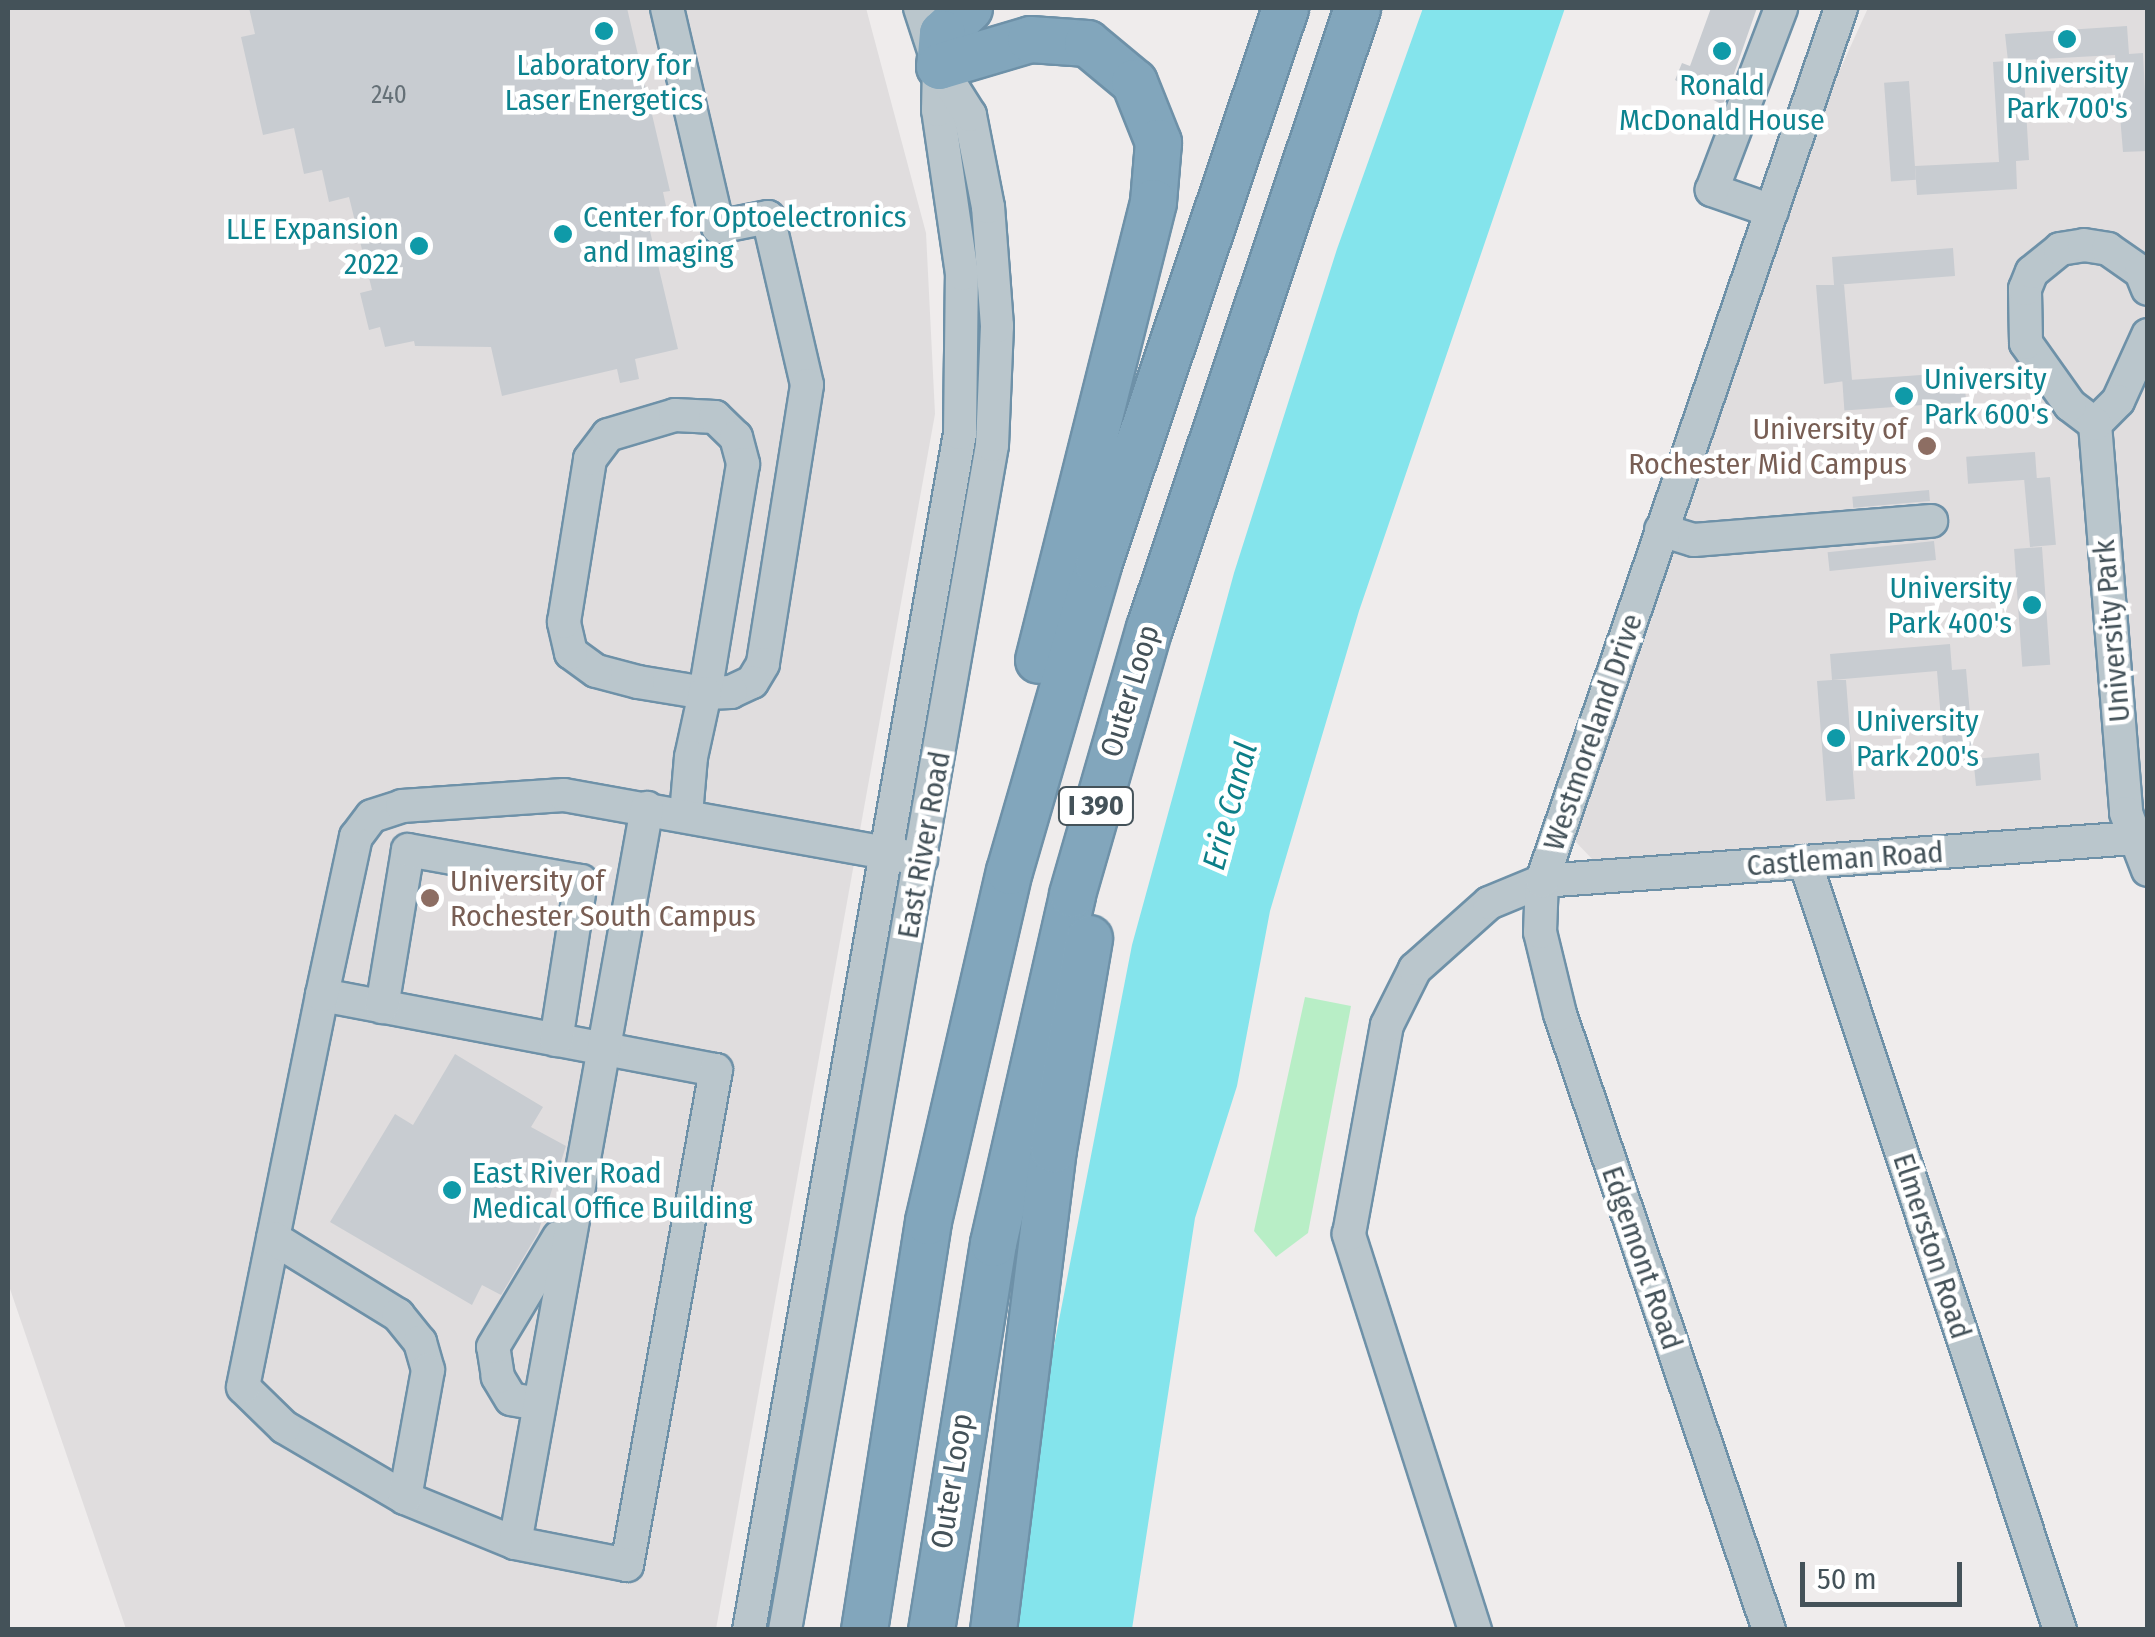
<!DOCTYPE html>
<style>
body{margin:0}
#map{position:relative;width:2155px;height:1637px;overflow:hidden;background:#efecec;font-family:"Fira Sans Condensed",sans-serif}
div>[style]{position:absolute}
[style*='--x']{left:calc(var(--x)*1px);top:calc(var(--y)*1px);width:calc(var(--w)*1px);rotate:calc(var(--a)*1deg)}
.education>*{inset:0;background:#e0ddde}
.green>*{inset:0;background:#b8eec6}
.water>*{inset:0;background:#84e4ec}
.building>*{inset:0;background:#c8ccd1;transform-origin:0 0}
.roads{filter:drop-shadow(2px 0 #6e91a8) drop-shadow(-2px 0 #6e91a8) drop-shadow(0 2px #6e91a8) drop-shadow(0 -2px #6e91a8)}
.minor>*{height:32px;margin:-16px;padding:0 16px;transform-origin:16px;border-radius:16px;background:#bac6cc}
.highway>*{height:45px;margin:-22.5px;padding:0 22.5px;transform-origin:22.5px;border-radius:22.5px;background:#82a6bc}
.dots>*{width:28px;height:28px;translate:-50% -50%;box-sizing:border-box;border:5px solid #fff;border-radius:50%}
span{translate:-50% -50%;white-space:nowrap;text-align:center;line-height:1.15;-webkit-text-stroke:9px #fff;paint-order:stroke}
.number-label{font-size:25px;color:#657077}
.number-label span{-webkit-text-stroke-width:0}
.shield-label span{padding:2px 8px;background:#fff;border:2px solid;border-radius:8px;-webkit-text-stroke-width:0}
.shield-label{font-size:28px;color:#445259;font-weight:700}
.culture-label{font-size:30px;color:#0d838f}
.left{translate:0 -50%;text-align:left}
.right{translate:-100% -50%;text-align:right}
.education-label{font-size:30px;color:#785e54}
.street-label{font-size:30px;color:#445259}
.water-label{font-size:32px;color:#0c7e87;font-style:italic}
.frame{position:absolute;inset:0;border:10px solid #445259;pointer-events:none}
.scale{position:absolute;left:1800px;top:1562px;width:162px;height:45px;box-sizing:border-box;border:5px solid #445259;border-top:0;padding-left:12px;font-size:30px;line-height:35px;white-space:nowrap;color:#445259;-webkit-text-stroke:8px #fff;paint-order:stroke}
</style>
<div id="map">
<div class="education">
<div style="clip-path:polygon(8px 8px,866px 8px,926px 233px,935px 414px,716px 1629px,126px 1629px,8px 1283px)"></div>
<div style="clip-path:polygon(1868px 8px,2147px 8px,2147px 824px,1595px 862px,1573px 839px,1819px 116px)"></div>
</div>
<div class="green">
<div style="clip-path:polygon(1305px 997px,1351px 1006px,1308px 1233px,1276px 1257px,1254px 1231px)"></div>
</div>
<div class="water">
<div style="clip-path:polygon(1423px 8px,1565px 8px,1359px 611px,1270px 911px,1237px 1086px,1195px 1218px,1132px 1629px,1014px 1630px,1038px 1428px,1132px 945px,1234px 573px,1337px 249px)"></div>
</div>
<div class="building">
<div style="clip-path:polygon(249px 8px,627px 8px,670px 191px,663px 192px,666px 206px,645px 210px,678px 349px,635px 359px,639px 379px,620px 383px,617px 369px,502px 396px,491px 347px,415px 346px,414px 341px,385px 347px,380px 327px,369px 330px,360px 293px,372px 290px,349px 197px,329px 202px,322px 170px,304px 174px,294px 128px,263px 135px,241px 37px,255px 34px)"></div>
<div style="clip-path:polygon(1711px 8px,1757px 8px,1723px 105px,1675px 80px,1682px 63px,1690px 66px)"></div>
<div style="clip-path:polygon(2127px 26px,2129px 54px,2143px 53px,2148px 151px,2123px 152px,2115px 55px,2023px 60px,2029px 160px,2016px 161px,2017px 189px,1917px 195px,1915px 166px,1999px 162px,1993px 62px,2020px 60px,2008px 61px,2005px 34px)"></div>
<div style="left:1909px;top:81px;width:99px;height:25px;rotate:86deg"></div>
<div style="clip-path:polygon(1953px 248px,1955px 276px,1834px 285px,1844px 284px,1852px 380px,1824px 384px,1816px 285px,1834px 285px,1832px 257px)"></div>
<div style="left:1964px;top:372px;width:30px;height:122px;rotate:86deg"></div>
<div style="left:2035px;top:452px;width:27px;height:69px;rotate:86deg"></div>
<div style="left:2050px;top:477px;width:68px;height:26px;rotate:85deg"></div>
<div style="left:1929px;top:490px;width:11px;height:77px;rotate:85deg"></div>
<div style="left:1934px;top:541px;width:19px;height:107px;rotate:84deg"></div>
<div style="left:2042px;top:547px;width:118px;height:28px;rotate:86deg"></div>
<div style="clip-path:polygon(1950px 644px,1952px 670px,1966px 669px,1974px 759px,2039px 753px,2041px 780px,1976px 786px,1974px 766px,1945px 768px,1937px 671px,1832px 680px,1846px 680px,1855px 799px,1826px 801px,1817px 681px,1832px 680px,1830px 654px)"></div>
<div style="clip-path:polygon(455px 1054px,543px 1107px,531px 1127px,566px 1146px,538px 1233px,501px 1295px,482px 1285px,472px 1305px,330px 1222px,395px 1114px,413px 1125px)"></div>
</div>
<div class="roads">
<div class="minor">
<div style="--x:667;--y:8;--w:225;--a:76.9"></div>
<div style="--x:718;--y:227;--w:51;--a:-11.3"></div>
<div style="--x:768;--y:217;--w:172;--a:76.9"></div>
<div style="--x:807;--y:385;--w:282;--a:99"></div>
<div style="--x:763;--y:664;--w:21;--a:121"></div>
<div style="--x:752;--y:682;--w:23;--a:155"></div>
<div style="--x:731;--y:692;--w:26;--a:178"></div>
<div style="--x:705;--y:693;--w:68;--a:-170.7"></div>
<div style="--x:638;--y:682;--w:43;--a:-165.3"></div>
<div style="--x:596;--y:671;--w:31;--a:-144"></div>
<div style="--x:571;--y:653;--w:32;--a:-103"></div>
<div style="--x:564;--y:622;--w:165;--a:-80.9"></div>
<div style="--x:590;--y:459;--w:30;--a:-53"></div>
<div style="--x:608;--y:435;--w:70;--a:-16.6"></div>
<div style="--x:675;--y:415;--w:40;--a:2.9"></div>
<div style="--x:715;--y:417;--w:29;--a:44"></div>
<div style="--x:736;--y:437;--w:28;--a:75"></div>
<div style="--x:743;--y:464;--w:232;--a:99.4"></div>
<div style="--x:705;--y:693;--w:66;--a:102.3"></div>
<div style="--x:691;--y:757;--w:57;--a:95"></div>
<div style="--x:1772;--y:211;--w:64;--a:-160.7"></div>
<div style="--x:1712;--y:190;--w:195;--a:-69.2"></div>
<div style="--x:2148;--y:335;--w:72;--a:114.4"></div>
<div style="--x:2118;--y:401;--w:33;--a:135"></div>
<div style="--x:2095;--y:424;--w:390;--a:85.4"></div>
<div style="--x:2126;--y:813;--w:61;--a:68.9"></div>
<div style="--x:2095;--y:424;--w:31;--a:-143"></div>
<div style="--x:2070;--y:405;--w:76;--a:-125.4"></div>
<div style="--x:2026;--y:343;--w:54;--a:-91.1"></div>
<div style="--x:2025;--y:289;--w:18;--a:-68"></div>
<div style="--x:2032;--y:272;--w:36;--a:-39"></div>
<div style="--x:2060;--y:249;--w:24;--a:-9"></div>
<div style="--x:2084;--y:245;--w:24;--a:9"></div>
<div style="--x:2108;--y:249;--w:40;--a:34.9"></div>
<div style="--x:2141;--y:272;--w:18;--a:68"></div>
<div style="--x:1661;--y:530;--w:34;--a:17"></div>
<div style="--x:1694;--y:540;--w:238;--a:-4.6"></div>
<div style="--x:1805;--y:862;--w:809;--a:71.63"></div>
<div style="--x:322;--y:995;--w:401;--a:10.8"></div>
<div style="--x:716;--y:1070;--w:503;--a:100.19"></div>
<div style="--x:627;--y:1565;--w:114;--a:-168.9"></div>
<div style="--x:515;--y:1543;--w:119;--a:-157.8"></div>
<div style="--x:405;--y:1498;--w:140;--a:-149.6"></div>
<div style="--x:284;--y:1427;--w:57;--a:-135.7"></div>
<div style="--x:243;--y:1387;--w:400;--a:-78.6"></div>
<div style="--x:322;--y:995;--w:162;--a:-77.9"></div>
<div style="--x:356;--y:837;--w:26;--a:-53"></div>
<div style="--x:372;--y:816;--w:32;--a:-18"></div>
<div style="--x:402;--y:806;--w:162;--a:-3.9"></div>
<div style="--x:564;--y:795;--w:363;--a:10.2"></div>
<div style="--x:382;--y:1007;--w:159;--a:-80.6"></div>
<div style="--x:408;--y:850;--w:176;--a:10.2"></div>
<div style="--x:581;--y:881;--w:161;--a:98.9"></div>
<div style="--x:273;--y:1238;--w:147;--a:31.6"></div>
<div style="--x:398;--y:1315;--w:35;--a:51"></div>
<div style="--x:420;--y:1342;--w:29;--a:74"></div>
<div style="--x:428;--y:1370;--w:130;--a:100.2"></div>
<div style="--x:539;--y:1404;--w:28;--a:-170"></div>
<div style="--x:511;--y:1399;--w:26;--a:-121"></div>
<div style="--x:498;--y:1377;--w:30;--a:-99"></div>
<div style="--x:493;--y:1347;--w:128;--a:-59"></div>
<div style="--x:515;--y:1543;--w:747;--a:-79.82"></div>
<div style="--x:749;--y:1630;--w:1215;--a:-80"></div>
<div style="--x:960;--y:433;--w:159;--a:-89.3"></div>
<div style="--x:962;--y:274;--w:166;--a:-98.3"></div>
<div style="--x:938;--y:110;--w:44;--a:-88.7"></div>
<div style="--x:939;--y:66;--w:61;--a:-108.1"></div>
<div style="--x:785;--y:1630;--w:1203;--a:-80.09"></div>
<div style="--x:992;--y:445;--w:119;--a:-87.6"></div>
<div style="--x:997;--y:326;--w:119;--a:-94.3"></div>
<div style="--x:988;--y:207;--w:94;--a:-101.1"></div>
<div style="--x:970;--y:115;--w:58;--a:-122.3"></div>
<div style="--x:1475;--y:1630;--w:416;--a:-107.7"></div>
<div style="--x:1349;--y:1234;--w:212;--a:-79.7"></div>
<div style="--x:1387;--y:1025;--w:63;--a:-63.4"></div>
<div style="--x:1415;--y:969;--w:99;--a:-41.7"></div>
<div style="--x:1489;--y:903;--w:57;--a:-22.5"></div>
<div style="--x:1542;--y:881;--w:608;--a:-4.15"></div>
<div style="--x:1769;--y:1630;--w:650;--a:-108.74"></div>
<div style="--x:1560;--y:1014;--w:84;--a:-103.7"></div>
<div style="--x:1540;--y:932;--w:51;--a:-87.8"></div>
<div style="--x:1542;--y:881;--w:923;--a:-71.09"></div>
</div>
<div class="highway">
<div style="--x:969;--y:8;--w:37;--a:137"></div>
<div style="--x:942;--y:33;--w:33;--a:95"></div>
<div style="--x:939;--y:66;--w:95;--a:-16.5"></div>
<div style="--x:1030;--y:39;--w:57;--a:4"></div>
<div style="--x:1087;--y:43;--w:61;--a:39.7"></div>
<div style="--x:1134;--y:82;--w:65;--a:68.2"></div>
<div style="--x:1158;--y:142;--w:60;--a:94.8"></div>
<div style="--x:1153;--y:202;--w:472;--a:104.1"></div>
<div style="--x:864;--y:1630;--w:414;--a:-81.1"></div>
<div style="--x:928;--y:1221;--w:359;--a:-77"></div>
<div style="--x:1009;--y:871;--w:320;--a:-73.8"></div>
<div style="--x:1098;--y:564;--w:587;--a:-71.41"></div>
<div style="--x:931;--y:1630;--w:392;--a:-80.9"></div>
<div style="--x:993;--y:1243;--w:358;--a:-77.2"></div>
<div style="--x:1072;--y:894;--w:277;--a:-73.9"></div>
<div style="--x:1149;--y:628;--w:654;--a:-71.45"></div>
<div style="--x:993;--y:1630;--w:485;--a:-82.9"></div>
<div style="--x:1053;--y:1149;--w:214;--a:-80.3"></div>
</div>
</div>
<div class="dots">
<div style="left:604px;top:31px;background:#0f9aa8"></div>
<div style="left:2067px;top:39px;background:#0f9aa8"></div>
<div style="left:1722px;top:51px;background:#0f9aa8"></div>
<div style="left:563px;top:234px;background:#0f9aa8"></div>
<div style="left:419px;top:246px;background:#0f9aa8"></div>
<div style="left:1904px;top:396px;background:#0f9aa8"></div>
<div style="left:1927px;top:446px;background:#8d6e63"></div>
<div style="left:2032px;top:605px;background:#0f9aa8"></div>
<div style="left:1836px;top:738px;background:#0f9aa8"></div>
<div style="left:430px;top:898px;background:#8d6e63"></div>
<div style="left:452px;top:1190px;background:#0f9aa8"></div>
</div>
<div class="number-label">
<span style="left:389px;top:95px">240</span>
</div>
<div class="shield-label">
<span style="left:1096px;top:806px">I 390</span>
</div>
<div class="culture-label">
<span style="left:604px;top:82px">Laboratory for<br>Laser Energetics</span>
<span style="left:2067px;top:90px">University<br>Park 700's</span>
<span style="left:1722px;top:102px">Ronald<br>McDonald House</span>
<span class="left" style="left:583px;top:234px">Center for Optoelectronics<br>and Imaging</span>
<span class="right" style="left:399px;top:246px">LLE Expansion<br>2022</span>
<span class="left" style="left:1924px;top:396px">University<br>Park 600's</span>
<span class="right" style="left:2012px;top:605px">University<br>Park 400's</span>
<span class="left" style="left:1856px;top:738px">University<br>Park 200's</span>
<span class="left" style="left:472px;top:1190px">East River Road<br>Medical Office Building</span>
</div>
<div class="education-label">
<span class="right" style="left:1907px;top:446px">University of<br>Rochester Mid Campus</span>
<span class="left" style="left:450px;top:898px">University of<br>Rochester South Campus</span>
</div>
<div class="street-label">
<span style="left:2112px;top:631px;rotate:-95deg">University Park</span>
<span style="left:1130px;top:691px;rotate:-73deg">Outer Loop</span>
<span style="left:1593px;top:732px;rotate:-71deg">Westmoreland Drive</span>
<span style="left:924px;top:845px;rotate:-80deg">East River Road</span>
<span style="left:1845px;top:859px;rotate:-4deg">Castleman Road</span>
<span style="left:1932px;top:1246px;rotate:72deg">Elmerston Road</span>
<span style="left:1642px;top:1258px;rotate:71deg">Edgemont Road</span>
<span style="left:952px;top:1481px;rotate:-81deg">Outer Loop</span>
</div>
<div class="water-label">
<span style="left:1230px;top:806px;rotate:-75deg">Erie Canal</span>
</div>
<div class="frame"></div>
<div class="scale">50 m</div>
</div>
